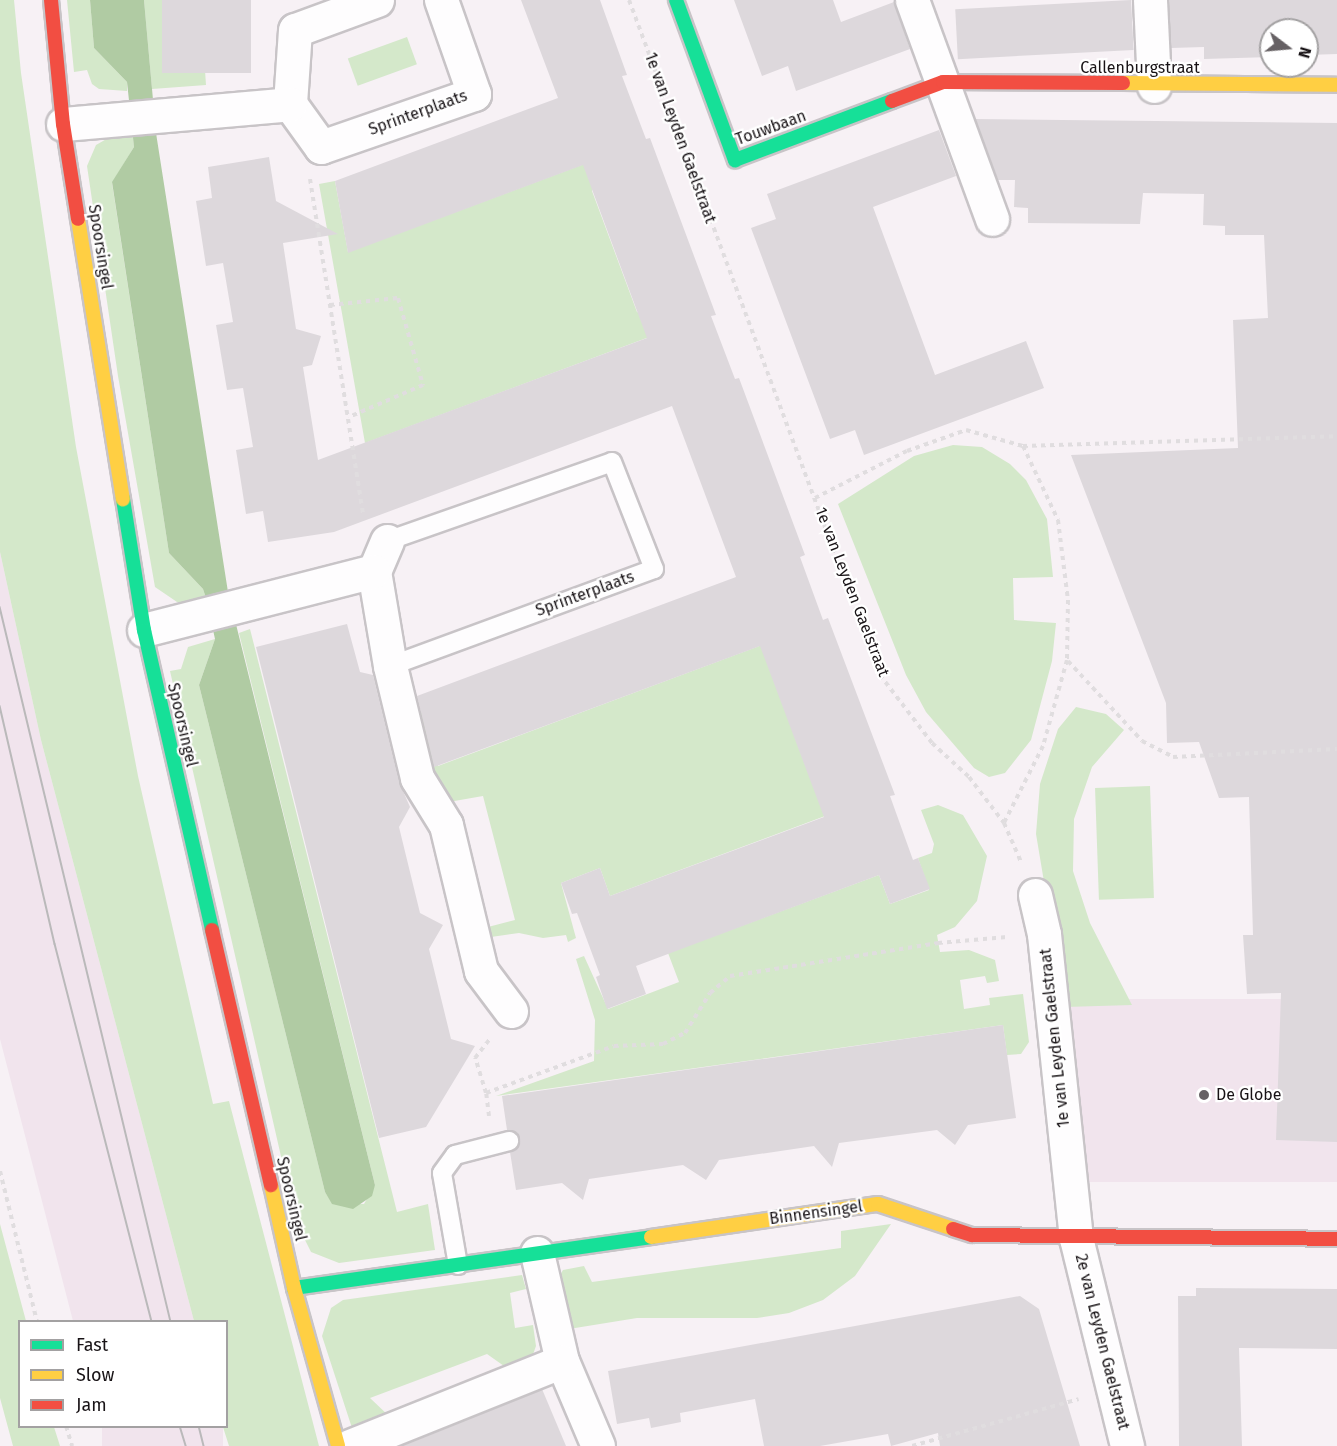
<!DOCTYPE html>
<style>
body{margin:0}
#map{position:relative;width:1337px;height:1446px;overflow:hidden;background:#f7f1f5;font-family:"Fira Sans",sans-serif}
div>[style]{position:absolute}
[style*='--x']{left:calc(var(--x)*1px);top:calc(var(--y)*1px);width:calc(var(--w)*1px);rotate:calc(var(--a)*1deg)}
.built>*{inset:0;background:#f1e4ed;transform-origin:0 0}
.green>*{inset:0;background:#d4e8ca;transform-origin:0 0}
.water>*{inset:0;background:#b0cba3}
.building>*{inset:0;background:#ddd8dc;transform-origin:0 0}
.path>*{height:4px;margin-top:-2px;transform-origin:0;background:repeating-linear-gradient(90deg,#e0dddf 0 4.5px,transparent 0 9px)}
.roads{filter:drop-shadow(2px 0 #c8c4c7) drop-shadow(-2px 0 #c8c4c7) drop-shadow(0 2px #c8c4c7) drop-shadow(0 -2px #c8c4c7)}
.lane>*{height:18px;margin:-9px;padding:0 9px;transform-origin:9px;border-radius:9px;background:#fefdfe}
.street>*{height:33px;margin:-16.5px;padding:0 16.5px;transform-origin:16.5px;border-radius:16.5px;background:#fefdfe}
.fast>*{height:14px;margin:-7px;padding:0 7px;transform-origin:7px;border-radius:7px;background:#16e098}
.slow>*{height:14px;margin:-7px;padding:0 7px;transform-origin:7px;border-radius:7px;background:#ffcf43}
.jam>*{height:14px;margin:-7px;padding:0 7px;transform-origin:7px;border-radius:7px;background:#f24e42}
.tram>*{height:1.5px;margin:-0.75px;padding:0 0.75px;transform-origin:0.75px;border-radius:0.75px;background:#bab9ba}
.dots>*{width:16px;height:16px;translate:-50% -50%;box-sizing:border-box;border:3px solid #fff;border-radius:50%}
span{translate:-50% -50%;white-space:nowrap;text-align:center;line-height:1.15;-webkit-text-stroke:4.5px #fff;paint-order:stroke}
.street-label{font-size:16px;color:#181316}
.poi-label{font-size:16px;color:#181316}
.left{translate:0 -50%;text-align:left}
.legend{position:absolute;left:18px;top:1320px;width:210px;height:108px;box-sizing:border-box;background:#fff;border:2px solid #a3a1a2;margin:0;padding:8px 10px;list-style:none;font-size:18px;color:#181316}
.legend li{display:flex;align-items:center;gap:12px;height:30px}
.legend b{width:30px;border:2px solid #a3a1a2}
.north{position:absolute;left:1259px;top:18px;width:60px;height:60px;box-sizing:border-box;background:#fff;border:2px solid #a3a1a2;border-radius:50%;rotate:106deg;font-size:16px;font-weight:700;line-height:24px;text-align:center;color:#181316}
.north::after{content:'';display:block;margin:auto;width:21px;height:27px;background:#666164;clip-path:polygon(50% 0,100% 100%,50% 72%,0 100%)}
</style>
<div id="map">
<div class="built">
<div style="clip-path:polygon(0 552px,41px 740px,194px 1321px,73px 1321px,0 1039px)"></div>
<div style="left:1337px;top:999px;width:183px;height:272px;rotate:90deg"></div>
<div style="left:102px;top:1427px;width:121px;height:20px"></div>
</div>
<div class="green">
<div style="clip-path:polygon(0 0,14px 0,21px 73px,76px 447px,138px 776px,213px 1104px,229px 1101px,319px 1446px,229px 1446px,223px 1427px,226px 1426px,226px 1322px,194px 1321px,41px 740px,0 552px)"></div>
<div style="clip-path:polygon(67px 0,90px 0,94px 48px,127px 82px,127px 91px,99px 89px,92px 84px,87px 70px,74px 72px)"></div>
<div style="clip-path:polygon(144px 0,162px 0,168px 73px,205px 70px,206px 85px,152px 89px)"></div>
<div style="left:407px;top:37px;width:29px;height:63px;rotate:70deg"></div>
<div style="clip-path:polygon(117px 133px,133px 136px,134px 147px,112px 183px,169px 553px,203px 589px,206px 598px,190px 602px,177px 602px,155px 587px,118px 376px,87px 166px,96px 145px)"></div>
<div style="clip-path:polygon(611px 154px,592px 191px,637px 312px,676px 327px,365px 443px,319px 184px,335px 181px,348px 252px)"></div>
<div style="clip-path:polygon(953px 445px,982px 447px,1010px 464px,1026px 480px,1047px 519px,1053px 577px,1013px 578px,1014px 620px,1056px 623px,1052px 661px,1031px 740px,1005px 773px,989px 777px,974px 768px,926px 712px,906px 675px,838px 504px,914px 456px)"></div>
<div style="clip-path:polygon(250px 629px,397px 1212px,428px 1204px,435px 1250px,339px 1263px,311px 1252px,296px 1222px,170px 671px,181px 669px,188px 647px,215px 639px,199px 685px,325px 1192px,333px 1204px,364px 1204px,375px 1185px,239px 633px)"></div>
<div style="clip-path:polygon(789px 635px,852px 806px,610px 896px,600px 868px,561px 883px,576px 938px,568px 942px,566px 935px,543px 938px,519px 933px,491px 937px,488px 927px,515px 920px,483px 796px,443px 803px,433px 794px,415px 713px,427px 711px,438px 766px)"></div>
<div style="clip-path:polygon(1076px 707px,1106px 714px,1124px 730px,1092px 767px,1074px 819px,1073px 871px,1090px 923px,1132px 1005px,1065px 1007px,1036px 834px,1040px 784px,1058px 729px)"></div>
<div style="left:1150px;top:786px;width:112px;height:55px;rotate:88deg"></div>
<div style="clip-path:polygon(938px 805px,963px 815px,987px 856px,977px 901px,955px 927px,937px 935px,940px 952px,969px 950px,995px 960px,999px 981px,987px 983px,985px 976px,960px 980px,964px 1009px,990px 1005px,989px 998px,1023px 994px,1029px 1042px,1021px 1054px,1007px 1055px,1003px 1025px,496px 1096px,594px 1061px,595px 1020px,576px 959px,584px 956px,608px 1009px,679px 982px,668px 953px,879px 875px,890px 904px,929px 890px,918px 858px,932px 853px,934px 844px,921px 810px)"></div>
<div style="clip-path:polygon(0 1224px,26px 1321px,20px 1322px,20px 1426px,54px 1427px,60px 1446px,13px 1446px,0 1398px)"></div>
<div style="clip-path:polygon(891px 1224px,855px 1276px,823px 1300px,789px 1313px,757px 1318px,637px 1318px,569px 1329px,560px 1275px,563px 1270px,584px 1266px,592px 1282px,841px 1248px,841px 1231px)"></div>
<div style="clip-path:polygon(522px 1275px,526px 1289px,510px 1293px,515px 1328px,533px 1325px,536px 1346px,531px 1360px,511px 1371px,487px 1354px,370px 1398px,390px 1417px,352px 1428px,322px 1336px,331px 1308px,343px 1300px)"></div>
</div>
<div class="water">
<div style="clip-path:polygon(90px 0,144px 0,156px 133px,228px 592px,375px 1185px,372px 1196px,353px 1209px,332px 1204px,325px 1192px,199px 685px,215px 639px,206px 598px,203px 589px,169px 553px,112px 182px,134px 147px,127px 82px,94px 48px)"></div>
</div>
<div class="building">
<div style="left:162px;top:0;width:89px;height:73px"></div>
<div style="clip-path:polygon(521px 0,600px 0,627px 75px,622px 76px,646px 139px,650px 138px,716px 315px,711px 316px,735px 379px,739px 378px,805px 555px,800px 557px,823px 620px,828px 618px,895px 795px,890px 796px,913px 860px,918px 858px,930px 889px,890px 904px,879px 875px,636px 966px,646px 994px,607px 1009px,596px 977px,600px 975px,577px 913px,572px 914px,561px 883px,600px 868px,610px 896px,824px 817px,760px 646px,434px 767px,417px 696px,736px 577px,672px 406px,334px 532px,268px 542px,263px 511px,246px 514px,236px 450px,253px 447px,243px 388px,227px 390px,216px 325px,233px 322px,223px 263px,206px 266px,196px 201px,212px 198px,208px 167px,269px 157px,276px 201px,338px 234px,283px 243px,296px 329px,321px 336px,312px 365px,303px 367px,318px 460px,647px 338px,583px 165px,348px 253px,335px 181px,558px 98px)"></div>
<div style="clip-path:polygon(734px 0,833px 0,841px 22px,894px 2px,910px 49px,796px 91px,788px 66px,762px 76px)"></div>
<div style="left:1131px;top:0;width:50px;height:176px;rotate:87deg"></div>
<div style="clip-path:polygon(1169px 0,1337px 0,1337px 54px,1307px 55px,1307px 30px,1271px 30px,1271px 57px,1204px 59px,1204px 47px,1171px 48px)"></div>
<div style="clip-path:polygon(975px 119px,1337px 123px,1337px 1142px,1276px 1140px,1281px 993px,1247px 994px,1243px 935px,1253px 935px,1249px 797px,1219px 798px,1199px 742px,1167px 743px,1166px 703px,1071px 455px,1238px 448px,1233px 320px,1268px 318px,1264px 235px,1225px 235px,1225px 226px,1203px 225px,1204px 194px,1143px 193px,1140px 224px,1028px 223px,1028px 208px,1014px 207px,1015px 180px,998px 180px)"></div>
<div style="clip-path:polygon(939px 130px,956px 176px,873px 207px,935px 375px,1026px 341px,1044px 388px,864px 455px,855px 430px,830px 439px,751px 228px,776px 219px,767px 194px)"></div>
<div style="clip-path:polygon(347px 624px,360px 672px,373px 675px,399px 782px,410px 807px,399px 827px,420px 913px,443px 925px,429px 949px,451px 1039px,475px 1046px,426px 1127px,379px 1138px,256px 647px)"></div>
<div style="clip-path:polygon(1003px 1025px,1016px 1118px,968px 1125px,955px 1145px,937px 1130px,839px 1143px,832px 1167px,814px 1146px,719px 1160px,706px 1180px,683px 1165px,589px 1179px,583px 1200px,562px 1183px,516px 1190px,510px 1152px,517px 1149px,520px 1139px,517px 1133px,507px 1130px,502px 1096px)"></div>
<div style="clip-path:polygon(1196px 1288px,1337px 1289px,1337px 1349px,1239px 1348px,1242px 1446px,1179px 1446px,1178px 1296px,1196px 1296px)"></div>
<div style="clip-path:polygon(1020px 1296px,1039px 1309px,1080px 1446px,940px 1446px,938px 1433px,891px 1446px,888px 1434px,820px 1446px,764px 1446px,755px 1399px,680px 1413px,681px 1422px,651px 1428px,649px 1418px,617px 1424px,608px 1371px)"></div>
<div style="clip-path:polygon(542px 1389px,566px 1446px,400px 1446px,539px 1390px)"></div>
</div>
<div class="path">
<div style="--x:629;--y:0;--w:720;--a:69.6"></div>
<div style="--x:880;--y:675;--w:86;--a:52.6"></div>
<div style="--x:932;--y:743;--w:50;--a:42.6"></div>
<div style="--x:969;--y:777;--w:58;--a:52.7"></div>
<div style="--x:1004;--y:823;--w:43;--a:66.4"></div>
<div style="--x:310;--y:179;--w:340;--a:81"></div>
<div style="--x:330;--y:305;--w:68;--a:-5.9"></div>
<div style="--x:398;--y:298;--w:91;--a:74"></div>
<div style="--x:423;--y:385;--w:81;--a:156.6"></div>
<div style="--x:1023;--y:446;--w:314;--a:-1.8"></div>
<div style="--x:815;--y:498;--w:103;--a:-27.1"></div>
<div style="--x:907;--y:451;--w:63;--a:-19.6"></div>
<div style="--x:966;--y:430;--w:59;--a:15.7"></div>
<div style="--x:1023;--y:446;--w:82;--a:64.7"></div>
<div style="--x:1058;--y:520;--w:81;--a:82.9"></div>
<div style="--x:1068;--y:600;--w:60;--a:91"></div>
<div style="--x:1067;--y:660;--w:89;--a:105.6"></div>
<div style="--x:1043;--y:746;--w:86;--a:116.9"></div>
<div style="--x:1068;--y:661;--w:109;--a:47.2"></div>
<div style="--x:1142;--y:741;--w:35;--a:27"></div>
<div style="--x:1173;--y:757;--w:164;--a:-2.8"></div>
<div style="--x:486;--y:1093;--w:37;--a:-107"></div>
<div style="--x:475;--y:1058;--w:23;--a:-52"></div>
<div style="--x:489;--y:1116;--w:23;--a:-97"></div>
<div style="--x:486;--y:1093;--w:136;--a:-20.2"></div>
<div style="--x:614;--y:1046;--w:49;--a:-2.3"></div>
<div style="--x:663;--y:1044;--w:25;--a:-27"></div>
<div style="--x:685;--y:1033;--w:47;--a:-58"></div>
<div style="--x:710;--y:993;--w:26;--a:-40"></div>
<div style="--x:730;--y:976;--w:211;--a:-9"></div>
<div style="--x:938;--y:943;--w:69;--a:-5"></div>
<div style="--x:0;--y:1171;--w:155;--a:76.2"></div>
<div style="--x:66;--y:1426;--w:21;--a:73"></div>
<div style="--x:912;--y:1446;--w:173;--a:-15.7"></div>
</div>
<div class="roads">
<div class="lane">
<div style="--x:387;--y:541;--w:238;--a:-19.3"></div>
<div style="--x:612;--y:462;--w:115;--a:68.6"></div>
<div style="--x:654;--y:569;--w:281;--a:159.8"></div>
<div style="--x:458;--y:1265;--w:93;--a:-99.9"></div>
<div style="--x:442;--y:1173;--w:22;--a:-54"></div>
<div style="--x:455;--y:1155;--w:56;--a:-14.5"></div>
</div>
<div class="street">
<div style="--x:377;--y:0;--w:87;--a:159.9"></div>
<div style="--x:295;--y:30;--w:74;--a:93.9"></div>
<div style="--x:290;--y:104;--w:53;--a:54.2"></div>
<div style="--x:321;--y:147;--w:162;--a:-19.1"></div>
<div style="--x:474;--y:94;--w:100;--a:-109.3"></div>
<div style="--x:912;--y:0;--w:233;--a:69.9"></div>
<div style="--x:1150;--y:0;--w:86;--a:87.3"></div>
<div style="--x:63;--y:124;--w:228;--a:-5"></div>
<div style="--x:387;--y:541;--w:33;--a:113"></div>
<div style="--x:374;--y:571;--w:96;--a:80.4"></div>
<div style="--x:390;--y:666;--w:115;--a:76.4"></div>
<div style="--x:417;--y:778;--w:55;--a:58.3"></div>
<div style="--x:446;--y:825;--w:150;--a:76.5"></div>
<div style="--x:481;--y:971;--w:50;--a:53.1"></div>
<div style="--x:144;--y:630;--w:237;--a:-14.4"></div>
<div style="--x:1035;--y:895;--w:40;--a:77"></div>
<div style="--x:1044;--y:934;--w:306;--a:84"></div>
<div style="--x:1076;--y:1238;--w:214;--a:76.2"></div>
<div style="--x:537;--y:1253;--w:111;--a:77"></div>
<div style="--x:562;--y:1361;--w:92;--a:67"></div>
<div style="--x:350;--y:1446;--w:228;--a:-21.8"></div>
</div>
<div class="fast">
<div style="--x:676;--y:0;--w:171;--a:69.8"></div>
<div style="--x:735;--y:160;--w:168;--a:-20.6"></div>
<div style="--x:123;--y:499;--w:133;--a:80.9"></div>
<div style="--x:144;--y:630;--w:308;--a:77.2"></div>
<div style="--x:294;--y:1288;--w:361;--a:-8.1"></div>
</div>
<div class="slow">
<div style="--x:1123;--y:83;--w:214;--a:0.5"></div>
<div style="--x:78;--y:219;--w:284;--a:80.9"></div>
<div style="--x:271;--y:1185;--w:106;--a:77.4"></div>
<div style="--x:294;--y:1288;--w:164;--a:74.4"></div>
<div style="--x:651;--y:1237;--w:229;--a:-8.3"></div>
<div style="--x:878;--y:1204;--w:79;--a:18.4"></div>
</div>
<div class="jam">
<div style="--x:51;--y:0;--w:125;--a:84.5"></div>
<div style="--x:63;--y:124;--w:96;--a:81"></div>
<div style="--x:892;--y:101;--w:54;--a:-20.4"></div>
<div style="--x:943;--y:82;--w:180;--a:0.3"></div>
<div style="--x:212;--y:930;--w:262;--a:77"></div>
<div style="--x:953;--y:1229;--w:20;--a:18"></div>
<div style="--x:972;--y:1235;--w:365;--a:0.6"></div>
</div>
</div>
<div class="tram">
<div style="--x:0;--y:607;--w:735;--a:76.55"></div>
<div style="--x:0;--y:706;--w:244;--a:77"></div>
<div style="--x:55;--y:944;--w:390;--a:75.6"></div>
<div style="--x:180;--y:1426;--w:21;--a:73"></div>
<div style="--x:199;--y:1426;--w:21;--a:76"></div>
</div>
<div class="dots">
<div style="left:1204px;top:1095px;background:#666164"></div>
</div>
<div class="street-label">
<span style="left:1140px;top:68px">Callenburgstraat</span>
<span style="left:418px;top:113px;rotate:-20deg">Sprinterplaats</span>
<span style="left:771px;top:128px;rotate:-20deg">Touwbaan</span>
<span style="left:680px;top:138px;rotate:70deg">1e van Leyden Gaelstraat</span>
<span style="left:100px;top:247px;rotate:81deg">Spoorsingel</span>
<span style="left:852px;top:592px;rotate:69deg">1e van Leyden Gaelstraat</span>
<span style="left:585px;top:594px;rotate:-20deg">Sprinterplaats</span>
<span style="left:182px;top:725px;rotate:77deg">Spoorsingel</span>
<span style="left:1055px;top:1038px;rotate:-96deg">1e van Leyden Gaelstraat</span>
<span style="left:291px;top:1199px;rotate:77deg">Spoorsingel</span>
<span style="left:816px;top:1213px;rotate:-8deg">Binnensingel</span>
<span style="left:1102px;top:1342px;rotate:76deg">2e van Leyden Gaelstraat</span>
</div>
<div class="poi-label">
<span class="left" style="left:1216px;top:1095px">De Globe</span>
</div>
<ul class="legend">
<li><b style="height:8px;background:#16e098"></b>Fast</li>
<li><b style="height:8px;background:#ffcf43"></b>Slow</li>
<li><b style="height:8px;background:#f24e42"></b>Jam</li>
</ul>
<div class="north">N</div>
</div>
